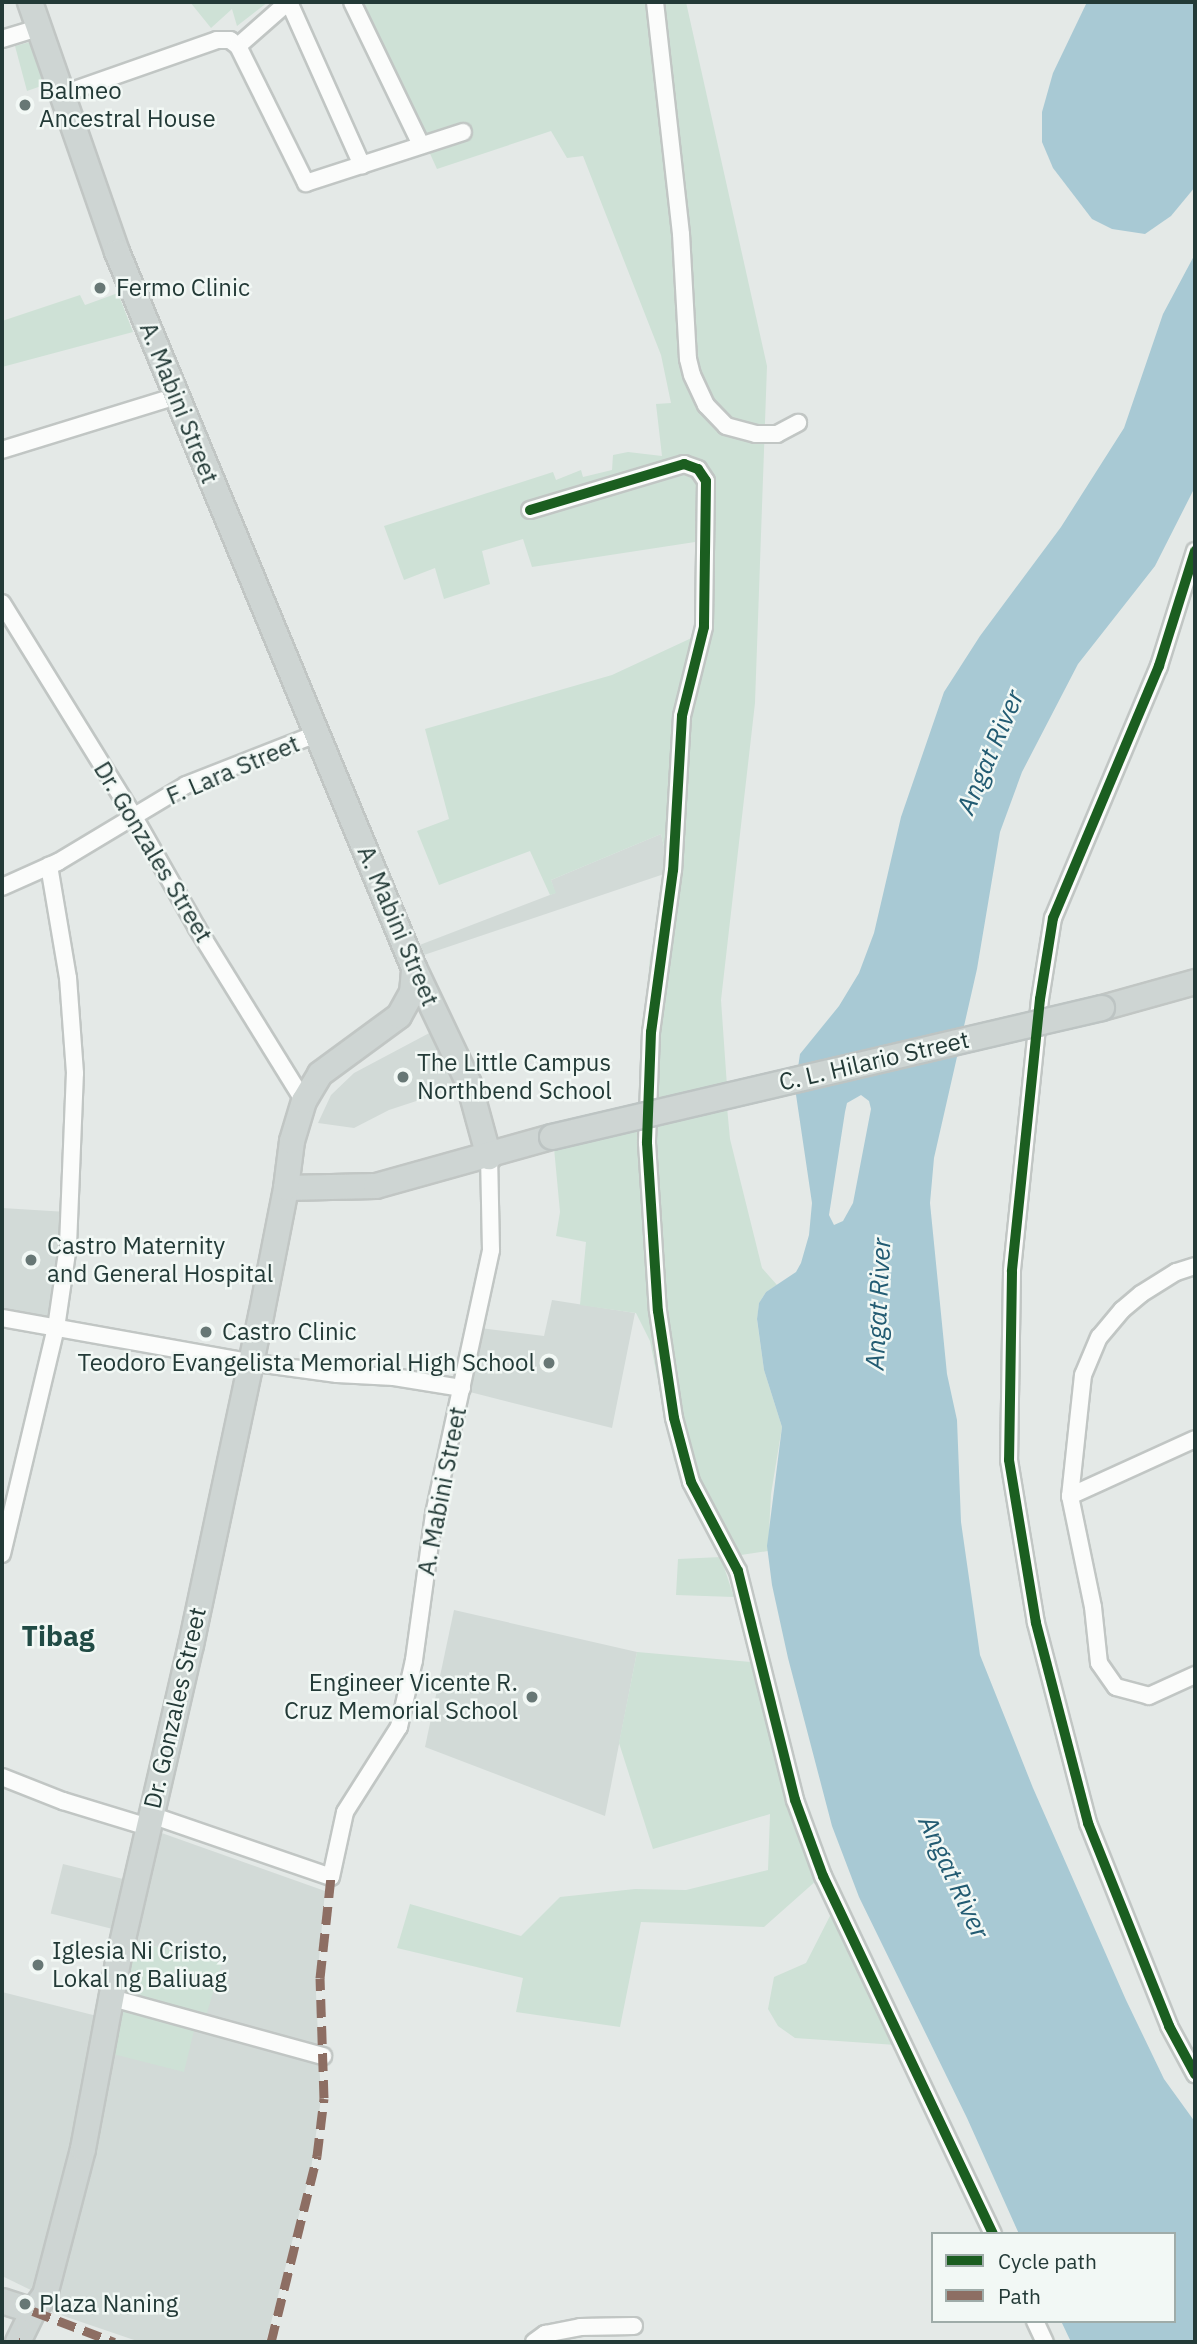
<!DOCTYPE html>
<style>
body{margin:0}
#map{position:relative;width:1197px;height:2344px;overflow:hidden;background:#e4e9e7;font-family:"IBM Plex Sans",sans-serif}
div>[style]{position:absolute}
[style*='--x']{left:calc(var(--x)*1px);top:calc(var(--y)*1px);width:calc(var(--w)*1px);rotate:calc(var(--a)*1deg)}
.built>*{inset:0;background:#d2dad7;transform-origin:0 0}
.green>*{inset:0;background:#cee1d6}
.water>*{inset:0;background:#a8c9d4}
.roads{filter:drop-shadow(2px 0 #c1c6c4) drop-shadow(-2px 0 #c1c6c4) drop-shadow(0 2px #c1c6c4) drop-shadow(0 -2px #c1c6c4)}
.minor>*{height:16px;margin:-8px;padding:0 8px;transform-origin:8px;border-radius:8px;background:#fbfcfb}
.primary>*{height:24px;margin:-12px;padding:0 12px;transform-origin:12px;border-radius:12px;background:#ced5d3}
.bridges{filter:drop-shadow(2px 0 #bdc4c3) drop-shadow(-2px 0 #bdc4c3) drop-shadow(0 2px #bdc4c3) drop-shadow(0 -2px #bdc4c3)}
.primary-bridge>*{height:24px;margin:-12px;padding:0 12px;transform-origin:12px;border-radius:12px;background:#ced5d3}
.quiet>*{height:9px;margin-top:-4.5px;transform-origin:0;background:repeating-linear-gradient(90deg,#8d6e63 0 18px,transparent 0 27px)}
.cycleway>*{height:10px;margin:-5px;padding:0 5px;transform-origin:5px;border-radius:5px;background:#1b5e20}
.dots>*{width:19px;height:19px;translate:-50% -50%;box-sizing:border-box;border:4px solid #f2f8f5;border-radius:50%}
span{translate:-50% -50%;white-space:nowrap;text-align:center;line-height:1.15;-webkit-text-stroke:5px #f2f8f5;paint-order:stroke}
.poi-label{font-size:24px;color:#233a37}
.left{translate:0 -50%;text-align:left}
.right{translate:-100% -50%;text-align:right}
.street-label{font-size:24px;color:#233a37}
.water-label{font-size:26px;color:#225b72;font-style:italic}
.quarter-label{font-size:28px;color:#214b45;font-weight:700}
.frame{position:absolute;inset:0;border:4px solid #233a37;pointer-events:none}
.legend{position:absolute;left:931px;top:2232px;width:245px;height:91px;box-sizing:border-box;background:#f2f8f5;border:2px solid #9faca9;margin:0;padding:9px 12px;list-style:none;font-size:21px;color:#233a37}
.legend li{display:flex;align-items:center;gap:14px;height:35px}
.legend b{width:35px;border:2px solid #9faca9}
</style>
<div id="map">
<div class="built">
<div style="clip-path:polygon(661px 834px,670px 872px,421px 956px,417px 946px,555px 893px,551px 880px)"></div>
<div style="clip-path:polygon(435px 1030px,462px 1086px,389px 1110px,354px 1128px,318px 1123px,331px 1095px,354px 1073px)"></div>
<div style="clip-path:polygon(2px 1208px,67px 1212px,51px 1318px,2px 1308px)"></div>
<div style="clip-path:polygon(552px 1300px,635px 1313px,612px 1428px,466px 1391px,480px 1328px,544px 1336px)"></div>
<div style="clip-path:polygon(454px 1610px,637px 1652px,605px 1816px,425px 1747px)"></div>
<div style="clip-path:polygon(156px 1831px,325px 1891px,316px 1993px,321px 2099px,311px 2169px,266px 2342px,140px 2342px,46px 2310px,109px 2053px,198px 2014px,222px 1963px,133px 1941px)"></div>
<div style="left:63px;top:1864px;width:66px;height:51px;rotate:14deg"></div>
<div style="clip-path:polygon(2px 1992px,97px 2016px,82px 2109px,37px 2293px,2px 2276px)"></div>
</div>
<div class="green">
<div style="clip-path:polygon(190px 2px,268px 2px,237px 26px,232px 9px,211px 28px)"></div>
<div style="clip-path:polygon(361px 2px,686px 2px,767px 366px,755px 703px,721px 1000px,727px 1086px,639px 1107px,650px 957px,665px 906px,670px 872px,661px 834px,551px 880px,556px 893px,550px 895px,530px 851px,439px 885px,417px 831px,449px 819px,425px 729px,612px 675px,698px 635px,695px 542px,532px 567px,523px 539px,482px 551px,490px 584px,444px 599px,435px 568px,404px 580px,384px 526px,553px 472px,556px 480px,581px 470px,583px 477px,612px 470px,613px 455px,628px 452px,662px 456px,656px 404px,671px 403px,661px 355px,583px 156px,567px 158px,551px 131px,437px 169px)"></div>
<div style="clip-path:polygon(30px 42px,44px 85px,27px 91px,15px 46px)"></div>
<div style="clip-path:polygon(118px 293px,133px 332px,2px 367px,2px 321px,80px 295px,85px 305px)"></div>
<div style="clip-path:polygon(727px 1107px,730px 1139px,762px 1268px,777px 1285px,766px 1292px,759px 1303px,757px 1320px,764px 1370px,782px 1427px,771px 1494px,768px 1551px,721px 1558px,734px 1597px,676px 1595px,678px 1559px,721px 1557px,674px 1460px,650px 1341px,636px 1313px,580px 1305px,586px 1242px,556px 1236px,560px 1212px,554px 1148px)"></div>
<div style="clip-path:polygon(637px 1652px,751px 1662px,817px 1880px,764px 1927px,641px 1922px,620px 2027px,516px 2012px,523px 1978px,397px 1948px,410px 1904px,521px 1936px,560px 1897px,635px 1889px,686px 1890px,768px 1870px,770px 1814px,653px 1849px,619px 1743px)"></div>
<div style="clip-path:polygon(832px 1912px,867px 1989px,896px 2045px,795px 2038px,778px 2026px,768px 2009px,774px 1977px,806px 1963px)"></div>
<div style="clip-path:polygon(133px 1941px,222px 1963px,206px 2016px,198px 2014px,184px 2072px,109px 2053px)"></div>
</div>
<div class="water">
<div style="clip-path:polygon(1087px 2px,1195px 2px,1195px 187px,1171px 216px,1145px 234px,1112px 229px,1092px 219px,1053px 168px,1042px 142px,1042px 112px,1053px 73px)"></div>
<div style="clip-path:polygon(evenodd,1195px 254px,1195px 487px,1155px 566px,1078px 664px,1022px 772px,1000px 832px,977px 969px,934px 1158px,930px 1203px,947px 1374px,957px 1420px,961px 1522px,980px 1655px,1033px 1788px,1126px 2000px,1164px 2079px,1195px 2122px,1195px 2342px,1071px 2342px,1061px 2321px,1174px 2321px,1174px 2234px,1019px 2234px,967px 2118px,859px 1897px,832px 1826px,788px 1658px,772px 1585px,767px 1546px,782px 1427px,764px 1370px,757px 1319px,759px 1303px,766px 1292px,796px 1272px,801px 1263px,809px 1235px,812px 1203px,795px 1088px,800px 1054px,839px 1006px,859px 973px,874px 933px,901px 817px,944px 692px,980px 636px,1061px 527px,1124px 428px,1163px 314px,1195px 254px,861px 1095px,869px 1101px,871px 1109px,853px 1203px,843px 1221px,834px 1225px,829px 1215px,845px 1112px,847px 1103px,861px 1095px)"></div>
</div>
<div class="roads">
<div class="minor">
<div style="--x:289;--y:2;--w:179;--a:65.9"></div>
<div style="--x:352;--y:2;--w:159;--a:64.2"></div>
<div style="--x:655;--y:2;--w:233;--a:83.6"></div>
<div style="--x:681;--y:234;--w:125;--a:86.8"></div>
<div style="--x:688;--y:359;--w:16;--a:76"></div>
<div style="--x:692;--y:375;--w:33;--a:65"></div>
<div style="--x:706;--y:405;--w:29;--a:46"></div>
<div style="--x:726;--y:426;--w:31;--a:15"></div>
<div style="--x:756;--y:434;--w:21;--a:0"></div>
<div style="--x:777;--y:434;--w:24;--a:-28"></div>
<div style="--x:2;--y:39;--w:39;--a:-17"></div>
<div style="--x:238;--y:46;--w:67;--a:-41.3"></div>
<div style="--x:63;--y:94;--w:163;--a:-19.3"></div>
<div style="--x:217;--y:40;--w:13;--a:0"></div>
<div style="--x:230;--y:40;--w:10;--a:37"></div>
<div style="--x:238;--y:46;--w:153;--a:63.6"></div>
<div style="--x:306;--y:183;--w:165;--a:-18"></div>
<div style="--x:2;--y:450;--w:182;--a:-17.2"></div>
<div style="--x:530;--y:510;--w:161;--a:-16.6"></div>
<div style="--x:684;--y:464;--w:15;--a:20"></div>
<div style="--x:698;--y:469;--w:14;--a:56"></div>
<div style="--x:706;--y:481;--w:146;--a:90.8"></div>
<div style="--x:704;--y:627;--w:92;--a:103.9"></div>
<div style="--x:682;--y:716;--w:154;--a:93.3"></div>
<div style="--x:673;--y:870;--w:163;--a:97.7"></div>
<div style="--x:651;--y:1032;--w:111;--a:92.1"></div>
<div style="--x:647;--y:1143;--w:168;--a:86.3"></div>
<div style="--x:658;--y:1311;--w:108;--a:81.5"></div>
<div style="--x:674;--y:1418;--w:66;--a:75.1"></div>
<div style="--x:691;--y:1482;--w:101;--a:62.2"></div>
<div style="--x:738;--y:1571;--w:236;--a:76"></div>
<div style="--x:795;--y:1800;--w:81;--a:69.8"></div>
<div style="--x:823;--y:1876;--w:396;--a:64.6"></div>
<div style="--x:1195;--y:551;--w:121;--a:107.4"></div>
<div style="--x:1159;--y:666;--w:273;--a:112.8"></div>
<div style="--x:1053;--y:918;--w:82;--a:99.1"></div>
<div style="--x:1040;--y:999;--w:274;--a:95.9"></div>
<div style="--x:1012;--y:1272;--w:188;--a:90.9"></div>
<div style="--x:1009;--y:1460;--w:165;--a:80.6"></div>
<div style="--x:1036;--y:1623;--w:207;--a:75.4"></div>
<div style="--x:1088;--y:1823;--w:219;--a:68.2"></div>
<div style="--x:1169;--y:2026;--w:55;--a:61.6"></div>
<div style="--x:2;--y:603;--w:251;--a:58.3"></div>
<div style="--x:134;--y:817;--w:128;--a:60.4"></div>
<div style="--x:197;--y:928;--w:203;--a:58.3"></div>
<div style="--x:2;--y:887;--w:61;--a:-24.1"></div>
<div style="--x:58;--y:862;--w:149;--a:-31"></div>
<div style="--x:186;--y:785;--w:140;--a:-21.4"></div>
<div style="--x:1195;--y:1266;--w:20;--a:162"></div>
<div style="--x:1176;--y:1272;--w:41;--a:147.8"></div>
<div style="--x:1141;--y:1294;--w:25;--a:140"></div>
<div style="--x:1122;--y:1310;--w:35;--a:130"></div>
<div style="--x:1099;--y:1337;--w:41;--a:112.8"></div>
<div style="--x:1083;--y:1375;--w:122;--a:96.1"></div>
<div style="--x:1070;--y:1496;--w:113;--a:78.3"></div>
<div style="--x:1093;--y:1607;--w:56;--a:83.9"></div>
<div style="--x:1099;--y:1663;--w:29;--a:55"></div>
<div style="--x:1116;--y:1687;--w:34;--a:15"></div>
<div style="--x:1149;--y:1696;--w:51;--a:-24.5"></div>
<div style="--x:2;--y:1318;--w:251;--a:10.1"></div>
<div style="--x:249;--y:1362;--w:89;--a:7.8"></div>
<div style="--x:337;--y:1374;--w:57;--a:3"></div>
<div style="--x:394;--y:1377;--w:69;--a:9.2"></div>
<div style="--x:1070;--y:1496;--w:137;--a:-24.5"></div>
<div style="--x:2;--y:1554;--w:232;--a:-76.6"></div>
<div style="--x:56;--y:1328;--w:83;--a:-81.7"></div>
<div style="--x:68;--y:1246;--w:173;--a:-87.7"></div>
<div style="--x:75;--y:1073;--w:95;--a:-94.2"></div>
<div style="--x:68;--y:978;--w:114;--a:-99.6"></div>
<div style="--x:2;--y:1777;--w:66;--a:21.5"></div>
<div style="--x:63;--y:1801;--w:89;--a:17"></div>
<div style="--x:151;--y:1815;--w:190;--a:19"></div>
<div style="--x:331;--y:1877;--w:66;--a:-77.8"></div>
<div style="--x:345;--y:1812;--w:101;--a:-57.6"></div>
<div style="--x:399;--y:1727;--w:69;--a:-77.4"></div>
<div style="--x:414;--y:1660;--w:147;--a:-82.2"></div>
<div style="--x:434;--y:1514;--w:270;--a:-77.8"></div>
<div style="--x:491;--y:1250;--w:93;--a:-91.2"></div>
<div style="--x:112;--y:1998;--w:219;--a:15.4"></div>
<div style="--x:1035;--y:2321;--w:23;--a:65"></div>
<div style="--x:534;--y:2342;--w:14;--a:-36"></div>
<div style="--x:545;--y:2334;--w:36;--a:-11"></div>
<div style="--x:580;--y:2327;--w:54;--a:-1.1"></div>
</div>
<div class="primary">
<div style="--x:30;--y:2;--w:265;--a:70.8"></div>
<div style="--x:117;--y:252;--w:775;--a:67.47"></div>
<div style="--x:414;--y:968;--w:128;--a:64.6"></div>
<div style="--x:469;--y:1084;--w:76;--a:74.7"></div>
<div style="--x:1102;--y:1008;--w:97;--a:-15.6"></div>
<div style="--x:286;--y:1188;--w:90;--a:-1.3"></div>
<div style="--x:376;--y:1186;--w:183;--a:-15.6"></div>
<div style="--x:2;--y:2301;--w:33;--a:18"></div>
<div style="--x:18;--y:2342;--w:34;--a:-64"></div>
<div style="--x:33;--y:2311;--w:20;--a:-53"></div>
<div style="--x:45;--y:2295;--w:151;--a:-75.4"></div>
<div style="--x:83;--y:2149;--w:200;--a:-79.4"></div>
<div style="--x:120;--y:1952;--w:315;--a:-77"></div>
<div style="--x:191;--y:1645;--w:336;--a:-78"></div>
<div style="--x:261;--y:1316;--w:130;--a:-78.9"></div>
<div style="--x:286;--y:1188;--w:47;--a:-82.7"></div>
<div style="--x:292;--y:1141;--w:42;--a:-73.3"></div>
<div style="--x:304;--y:1101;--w:31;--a:-59"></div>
<div style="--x:320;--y:1074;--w:98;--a:-36.3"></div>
<div style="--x:399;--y:1016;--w:26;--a:-61"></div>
<div style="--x:412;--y:993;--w:25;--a:-85"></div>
</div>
</div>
<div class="bridges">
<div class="primary-bridge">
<div style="--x:552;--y:1137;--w:565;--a:-13.2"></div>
</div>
</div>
<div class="quiet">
<div style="--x:33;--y:2311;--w:87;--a:20.9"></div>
<div style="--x:19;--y:2342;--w:1;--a:0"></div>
<div style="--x:271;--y:2342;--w:192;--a:-76.1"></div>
<div style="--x:317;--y:2156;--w:58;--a:-83.1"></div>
<div style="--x:324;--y:2098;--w:120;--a:-91.9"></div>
<div style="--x:320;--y:1978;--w:102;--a:-83.8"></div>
</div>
<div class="cycleway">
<div style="--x:530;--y:510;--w:161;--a:-16.6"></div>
<div style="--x:684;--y:464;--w:15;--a:20"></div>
<div style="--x:698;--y:469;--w:14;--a:56"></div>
<div style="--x:706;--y:481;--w:146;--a:90.8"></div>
<div style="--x:704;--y:627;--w:92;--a:103.9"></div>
<div style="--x:682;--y:716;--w:154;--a:93.3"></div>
<div style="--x:673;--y:870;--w:163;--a:97.7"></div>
<div style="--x:651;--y:1032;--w:111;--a:92.1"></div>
<div style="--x:647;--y:1143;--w:168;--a:86.3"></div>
<div style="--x:658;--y:1311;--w:108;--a:81.5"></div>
<div style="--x:674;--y:1418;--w:66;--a:75.1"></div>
<div style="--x:691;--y:1482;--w:101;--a:62.2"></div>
<div style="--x:738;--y:1571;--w:236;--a:76"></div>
<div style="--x:795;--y:1800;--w:81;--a:69.8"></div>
<div style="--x:823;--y:1876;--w:396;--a:64.6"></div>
<div style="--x:1195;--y:551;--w:121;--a:107.4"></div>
<div style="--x:1159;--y:666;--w:273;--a:112.8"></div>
<div style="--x:1053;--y:918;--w:82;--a:99.1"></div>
<div style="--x:1040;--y:999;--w:274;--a:95.9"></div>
<div style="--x:1012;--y:1272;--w:188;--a:90.9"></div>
<div style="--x:1009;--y:1460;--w:165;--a:80.6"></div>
<div style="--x:1036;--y:1623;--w:207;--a:75.4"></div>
<div style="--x:1088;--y:1823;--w:219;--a:68.2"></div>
<div style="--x:1169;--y:2026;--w:55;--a:61.6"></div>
</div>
<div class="dots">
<div style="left:25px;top:105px;background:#677775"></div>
<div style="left:100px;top:288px;background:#677775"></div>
<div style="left:403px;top:1077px;background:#677775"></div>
<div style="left:31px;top:1260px;background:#677775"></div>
<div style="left:206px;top:1332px;background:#677775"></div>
<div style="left:549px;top:1363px;background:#677775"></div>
<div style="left:532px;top:1697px;background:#677775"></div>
<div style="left:38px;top:1965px;background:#677775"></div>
<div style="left:25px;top:2304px;background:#677775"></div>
</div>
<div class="poi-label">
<span class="left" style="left:39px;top:105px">Balmeo<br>Ancestral House</span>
<span class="left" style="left:116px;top:288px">Fermo Clinic</span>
<span class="left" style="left:417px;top:1077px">The Little Campus<br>Northbend School</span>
<span class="left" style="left:47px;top:1260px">Castro Maternity<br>and General Hospital</span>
<span class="left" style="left:222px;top:1332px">Castro Clinic</span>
<span class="right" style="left:535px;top:1363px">Teodoro Evangelista Memorial High School</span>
<span class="right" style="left:518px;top:1697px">Engineer Vicente R.<br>Cruz Memorial School</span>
<span class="left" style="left:52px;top:1965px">Iglesia Ni Cristo,<br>Lokal ng Baliuag</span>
<span class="left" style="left:39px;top:2304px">Plaza Naning</span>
</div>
<div class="street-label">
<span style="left:179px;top:403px;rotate:68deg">A. Mabini Street</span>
<span style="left:233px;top:770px;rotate:-23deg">F. Lara Street</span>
<span style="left:153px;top:852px;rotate:59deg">Dr. Gonzales Street</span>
<span style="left:398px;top:926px;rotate:67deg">A. Mabini Street</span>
<span style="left:874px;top:1061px;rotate:-13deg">C. L. Hilario Street</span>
<span style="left:442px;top:1491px;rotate:-79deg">A. Mabini Street</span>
<span style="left:175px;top:1708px;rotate:-77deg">Dr. Gonzales Street</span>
</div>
<div class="water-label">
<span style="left:990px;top:752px;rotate:-67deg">Angat River</span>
<span style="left:878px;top:1304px;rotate:-87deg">Angat River</span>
<span style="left:954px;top:1877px;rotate:65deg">Angat River</span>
</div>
<div class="quarter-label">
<span style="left:58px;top:1636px">Tibag</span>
</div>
<div class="frame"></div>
<ul class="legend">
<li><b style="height:9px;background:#1b5e20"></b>Cycle path</li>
<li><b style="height:9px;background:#8d6e63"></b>Path</li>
</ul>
</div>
